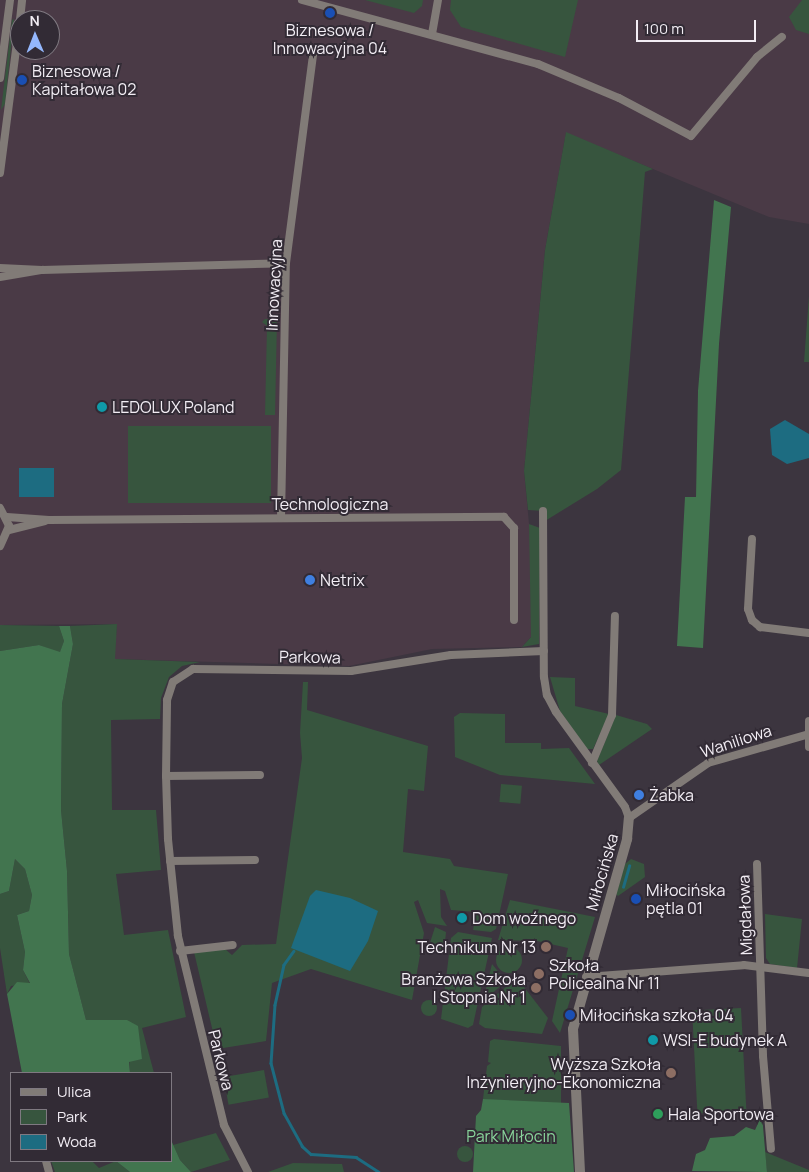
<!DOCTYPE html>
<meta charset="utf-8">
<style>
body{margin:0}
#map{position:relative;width:809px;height:1172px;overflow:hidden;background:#3c353f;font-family:Manrope,sans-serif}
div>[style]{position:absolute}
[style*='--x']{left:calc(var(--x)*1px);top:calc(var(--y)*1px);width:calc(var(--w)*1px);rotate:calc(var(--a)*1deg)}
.industrial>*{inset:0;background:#4a3a46}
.green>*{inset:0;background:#37553e;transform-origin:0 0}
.round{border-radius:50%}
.forest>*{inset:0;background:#42754f}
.water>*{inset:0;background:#1d6c81;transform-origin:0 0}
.stream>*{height:2.5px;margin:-1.25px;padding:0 1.25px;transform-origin:1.25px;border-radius:1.25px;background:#1d6c81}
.minor>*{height:8px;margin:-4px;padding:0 4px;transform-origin:4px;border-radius:4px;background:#817b77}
.tertiary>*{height:10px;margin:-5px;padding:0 5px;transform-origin:5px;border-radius:5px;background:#817b77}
.dots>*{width:14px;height:14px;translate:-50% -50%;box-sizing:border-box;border:2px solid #322b35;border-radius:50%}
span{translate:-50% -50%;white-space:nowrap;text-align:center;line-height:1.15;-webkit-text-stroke:4px #322b35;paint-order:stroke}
.poi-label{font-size:16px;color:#f2edf4}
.left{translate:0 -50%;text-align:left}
.right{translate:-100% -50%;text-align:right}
.street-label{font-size:16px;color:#f2edf4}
.park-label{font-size:16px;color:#89d49b}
.legend{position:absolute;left:10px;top:1072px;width:162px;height:90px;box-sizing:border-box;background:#322b35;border:1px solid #7f7981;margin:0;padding:6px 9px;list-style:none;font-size:15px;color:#f2edf4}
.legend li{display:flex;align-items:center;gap:10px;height:25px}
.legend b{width:25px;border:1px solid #7f7981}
.north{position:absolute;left:10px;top:10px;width:50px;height:50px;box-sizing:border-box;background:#322b35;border:1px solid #7f7981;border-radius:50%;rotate:359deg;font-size:14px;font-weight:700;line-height:20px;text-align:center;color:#f2edf4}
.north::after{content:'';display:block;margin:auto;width:18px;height:22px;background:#94b7fd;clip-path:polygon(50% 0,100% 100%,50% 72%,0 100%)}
.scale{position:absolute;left:636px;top:20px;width:120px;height:22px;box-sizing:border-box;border:2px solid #f2edf4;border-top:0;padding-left:6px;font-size:15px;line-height:18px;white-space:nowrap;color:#f2edf4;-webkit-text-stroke:4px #322b35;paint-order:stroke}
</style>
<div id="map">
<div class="industrial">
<div style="clip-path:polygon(evenodd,0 0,809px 0,809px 224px,769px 217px,566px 133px,545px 250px,524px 471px,531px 545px,531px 637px,522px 647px,432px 649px,349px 666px,114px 659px,117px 624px,0 625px,0 0,20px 20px,50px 20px,50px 50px,20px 50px,20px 20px)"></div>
</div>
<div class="green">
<div style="clip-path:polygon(365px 0,423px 0,422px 6px,414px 13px)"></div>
<div style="clip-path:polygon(451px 0,578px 0,565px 57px,461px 27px,450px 10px)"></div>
<div style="clip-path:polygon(802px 0,809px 0,809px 34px,796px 30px,789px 17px)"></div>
<div style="clip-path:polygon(14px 19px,5px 104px,1px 110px,12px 20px)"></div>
<div style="clip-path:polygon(566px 132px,653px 169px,645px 172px,621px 470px,597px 489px,545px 521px,544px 511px,528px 510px,524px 471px,545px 250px)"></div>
<div style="clip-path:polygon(809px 296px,809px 362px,804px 362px)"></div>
<div style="clip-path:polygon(265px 319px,277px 319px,275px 415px,265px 415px,267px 326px,262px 322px)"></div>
<div style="left:128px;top:426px;width:143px;height:77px"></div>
<div style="clip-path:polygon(529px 524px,540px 528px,539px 644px,522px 647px,531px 637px)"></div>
<div style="clip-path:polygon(117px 624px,115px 659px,200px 662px,182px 666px,169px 677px,161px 698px,160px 719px,111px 720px,112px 810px,156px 810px,161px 870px,116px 874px,124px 935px,168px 930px,186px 1017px,142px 1028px,154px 1073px,130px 1073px,127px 1020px,86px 1020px,69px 954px,67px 871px,61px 810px,62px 704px,73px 644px,70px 626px)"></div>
<div style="clip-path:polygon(0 625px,59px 626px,64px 641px,60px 653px,39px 645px,0 651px)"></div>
<div style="clip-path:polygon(550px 677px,575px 678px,575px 706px,609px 714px,593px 749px,587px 749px,560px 711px)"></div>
<div style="clip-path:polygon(303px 682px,308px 682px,307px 710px,428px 746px,424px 791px,408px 789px,403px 852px,450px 859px,454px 866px,508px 874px,496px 929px,491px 932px,473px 930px,476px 912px,451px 910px,445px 891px,440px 889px,441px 917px,447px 926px,427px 923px,418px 900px,414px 902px,424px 933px,412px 1000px,311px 969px,272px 983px,266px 1041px,217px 1049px,194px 952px,225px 949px,232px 955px,242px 945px,276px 944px,302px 758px,300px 733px)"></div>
<div style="clip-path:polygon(460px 713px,505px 714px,505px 743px,541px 743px,541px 749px,569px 748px,595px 784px,500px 775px,455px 757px,454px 717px)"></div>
<div style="clip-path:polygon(616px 715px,647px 724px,652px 729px,599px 765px,597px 761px)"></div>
<div style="left:501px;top:784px;width:21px;height:18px;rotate:5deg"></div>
<div style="clip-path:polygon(15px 859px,25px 869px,32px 895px,29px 911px,17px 915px,25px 952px,23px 970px,30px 984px,11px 986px,7px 994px,0 948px,0 894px,9px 891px)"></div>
<div style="clip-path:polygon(631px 859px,644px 864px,645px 877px,618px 896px,616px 894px,625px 864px)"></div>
<div style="clip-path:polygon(510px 900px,595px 917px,560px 1033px,552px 1021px,568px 948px,537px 941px,498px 940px)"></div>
<div style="clip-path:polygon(765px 914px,802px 919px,797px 968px,770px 964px,766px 958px)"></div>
<div style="clip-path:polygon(435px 927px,446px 932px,444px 952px,428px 949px)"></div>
<div style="clip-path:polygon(458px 932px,492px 938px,473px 1025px,468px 1028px,441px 1019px,451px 938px)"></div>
<div class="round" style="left:496px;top:947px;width:26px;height:26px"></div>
<div style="clip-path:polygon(492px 964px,501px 975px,510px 978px,483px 1001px)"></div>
<div style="clip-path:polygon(514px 980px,524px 987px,548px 1018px,542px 1034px,485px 1028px,479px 1024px,482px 1007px)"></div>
<div class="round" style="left:421px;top:1000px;width:16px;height:16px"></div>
<div style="left:741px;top:1008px;width:103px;height:49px;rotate:87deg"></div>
<div style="clip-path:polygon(494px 1039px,561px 1046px,561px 1103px,552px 1104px,551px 1111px,483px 1099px,487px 1066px,491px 1063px,488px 1062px,490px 1041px)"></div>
<div style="left:264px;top:1070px;width:28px;height:41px;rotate:80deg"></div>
<div style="clip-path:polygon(216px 1133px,230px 1160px,191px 1172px,180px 1160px,173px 1145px)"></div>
<div class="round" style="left:457px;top:1146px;width:16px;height:16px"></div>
<div style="clip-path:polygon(765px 1152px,809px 1170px,809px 1172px,767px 1172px)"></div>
<div style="clip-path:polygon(51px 1161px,92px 1161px,99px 1168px,116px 1161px,130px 1172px,55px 1172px)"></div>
<div style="clip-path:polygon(293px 1163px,342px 1164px,344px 1172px,268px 1172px)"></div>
</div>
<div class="forest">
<div style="clip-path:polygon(714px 200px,731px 207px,719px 344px,703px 648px,677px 646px,685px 497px,696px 497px,698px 391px)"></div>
<div style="clip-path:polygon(59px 626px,70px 626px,73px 644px,62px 704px,61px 810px,67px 871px,69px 954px,86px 1020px,127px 1020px,138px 1026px,142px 1059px,129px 1062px,130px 1073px,22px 1073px,7px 994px,17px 982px,30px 983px,23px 970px,25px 952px,17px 915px,29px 911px,32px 895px,25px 869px,15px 859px,9px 891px,0 894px,0 651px,39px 645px,60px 652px,64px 641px)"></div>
<div style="clip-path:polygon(483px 1099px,569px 1103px,574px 1172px,473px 1172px,476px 1116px,481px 1110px)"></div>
<div style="clip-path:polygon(762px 1115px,767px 1172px,692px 1171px,696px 1154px,705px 1150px,710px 1138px,734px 1136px,746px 1127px,755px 1130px)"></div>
<div style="clip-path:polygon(171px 1140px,180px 1160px,191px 1172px,130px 1172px,116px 1161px,171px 1161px)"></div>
</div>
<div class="water">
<div style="clip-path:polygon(785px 420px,809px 434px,809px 458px,787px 464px,772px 455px,770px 429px)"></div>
<div style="left:19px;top:468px;width:35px;height:29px"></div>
<div style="clip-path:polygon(316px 890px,350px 898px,378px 911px,368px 941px,350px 971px,291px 948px,310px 896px)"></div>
</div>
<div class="stream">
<div style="--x:623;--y:887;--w:22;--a:-74"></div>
<div style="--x:294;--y:951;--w:17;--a:126"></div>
<div style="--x:284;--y:965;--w:41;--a:102.7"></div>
<div style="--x:275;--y:1005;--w:58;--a:93.9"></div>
<div style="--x:271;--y:1063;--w:52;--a:75.4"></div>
<div style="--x:284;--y:1113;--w:38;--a:61"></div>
<div style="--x:302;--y:1146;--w:12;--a:42"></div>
<div style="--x:311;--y:1154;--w:45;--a:3.8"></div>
<div style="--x:356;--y:1157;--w:27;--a:33"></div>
</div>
<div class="minor">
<div style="--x:302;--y:0;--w:245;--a:15.2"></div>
<div style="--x:538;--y:64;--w:88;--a:22.8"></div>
<div style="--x:619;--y:98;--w:81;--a:27.8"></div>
<div style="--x:691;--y:136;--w:103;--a:-50.1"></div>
<div style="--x:757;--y:57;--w:32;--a:-39"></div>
<div style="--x:20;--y:20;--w:20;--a:-84"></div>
<div style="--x:432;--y:34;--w:35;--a:-80"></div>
<div style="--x:0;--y:78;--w:79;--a:-82.7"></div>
<div style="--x:0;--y:173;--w:154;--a:-82.6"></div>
<div style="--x:0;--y:268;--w:42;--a:2.7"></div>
<div style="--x:42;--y:270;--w:244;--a:-1.6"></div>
<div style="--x:0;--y:277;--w:43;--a:-9.5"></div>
<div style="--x:0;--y:508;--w:20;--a:63"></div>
<div style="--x:9;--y:526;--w:22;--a:114"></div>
<div style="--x:543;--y:511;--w:166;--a:89.7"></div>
<div style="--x:544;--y:677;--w:18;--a:81"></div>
<div style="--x:547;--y:695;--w:19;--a:62"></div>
<div style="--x:556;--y:712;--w:117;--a:54"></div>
<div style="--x:625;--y:807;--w:12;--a:70"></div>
<div style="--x:629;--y:818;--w:96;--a:-34.8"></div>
<div style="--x:708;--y:763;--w:105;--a:-16"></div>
<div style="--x:7;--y:517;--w:42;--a:4.1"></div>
<div style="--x:49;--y:520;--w:455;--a:-0.4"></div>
<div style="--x:504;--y:517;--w:15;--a:48"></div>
<div style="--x:514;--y:528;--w:92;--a:90"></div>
<div style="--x:281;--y:518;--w:255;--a:-88.9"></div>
<div style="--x:286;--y:263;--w:210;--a:-82.6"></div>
<div style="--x:9;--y:530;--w:37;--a:-14"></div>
<div style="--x:752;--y:539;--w:70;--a:93.3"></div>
<div style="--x:748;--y:609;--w:12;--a:70"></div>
<div style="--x:752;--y:620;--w:11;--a:41"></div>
<div style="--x:760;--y:627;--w:49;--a:7"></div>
<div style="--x:809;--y:721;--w:26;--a:90"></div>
<div style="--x:592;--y:763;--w:52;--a:-67.4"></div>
<div style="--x:612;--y:715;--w:99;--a:-88.3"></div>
<div style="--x:166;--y:776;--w:94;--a:-0.6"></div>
<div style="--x:170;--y:861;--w:85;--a:-0.7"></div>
<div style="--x:757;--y:864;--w:192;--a:88.2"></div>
<div style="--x:763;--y:1056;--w:93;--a:85.1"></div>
<div style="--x:180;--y:951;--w:53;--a:-6.5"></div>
<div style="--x:586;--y:977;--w:158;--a:-4.3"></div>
<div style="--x:744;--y:965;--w:65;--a:7"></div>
<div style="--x:46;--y:1161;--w:11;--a:75"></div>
<div style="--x:248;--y:1172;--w:53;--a:-117.1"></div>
<div style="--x:224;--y:1125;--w:195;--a:-103.7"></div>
<div style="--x:178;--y:936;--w:98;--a:-95.9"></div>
<div style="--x:168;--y:839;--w:63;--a:-91.8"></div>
<div style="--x:166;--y:776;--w:76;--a:-89.2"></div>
<div style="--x:167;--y:700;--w:19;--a:-72"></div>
<div style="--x:173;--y:682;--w:24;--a:-33"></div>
<div style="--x:193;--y:669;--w:158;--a:0.7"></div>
<div style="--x:351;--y:671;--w:101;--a:-9.1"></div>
<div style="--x:451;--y:655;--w:93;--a:-2.5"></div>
</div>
<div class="tertiary">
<div style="--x:580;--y:1172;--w:143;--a:-92.8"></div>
<div style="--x:573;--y:1029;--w:198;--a:-74.1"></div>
<div style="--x:627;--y:839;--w:21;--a:-85"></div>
</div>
<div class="dots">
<div style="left:330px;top:13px;background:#1a4fb4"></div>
<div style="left:22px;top:80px;background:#1a4fb4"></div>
<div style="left:102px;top:407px;background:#0f9aa8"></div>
<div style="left:310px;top:580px;background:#3f7fe0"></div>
<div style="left:639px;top:795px;background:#3f7fe0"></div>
<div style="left:636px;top:899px;background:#1a4fb4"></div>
<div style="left:462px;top:918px;background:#0f9aa8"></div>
<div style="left:546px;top:947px;background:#8d6e63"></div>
<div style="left:539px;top:974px;background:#8d6e63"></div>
<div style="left:536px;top:988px;background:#8d6e63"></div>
<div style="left:570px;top:1015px;background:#1a4fb4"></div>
<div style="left:653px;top:1040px;background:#0f9aa8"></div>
<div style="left:671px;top:1073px;background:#8d6e63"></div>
<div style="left:658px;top:1114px;background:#2e9e5b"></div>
</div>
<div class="poi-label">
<span style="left:330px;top:39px">Biznesowa /<br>Innowacyjna 04</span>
<span class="left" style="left:32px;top:80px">Biznesowa /<br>Kapitałowa 02</span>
<span class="left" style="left:112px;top:407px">LEDOLUX Poland</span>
<span class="left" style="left:320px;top:580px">Netrix</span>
<span class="left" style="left:649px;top:795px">Żabka</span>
<span class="left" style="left:646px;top:899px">Miłocińska<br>pętla 01</span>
<span class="left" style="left:472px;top:918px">Dom woźnego</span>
<span class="right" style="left:536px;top:947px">Technikum Nr 13</span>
<span class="left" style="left:549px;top:974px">Szkoła<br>Policealna Nr 11</span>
<span class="right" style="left:526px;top:988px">Branżowa Szkoła<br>I Stopnia Nr 1</span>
<span class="left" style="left:580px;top:1015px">Miłocińska szkoła 04</span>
<span class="left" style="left:663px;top:1040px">WSI-E budynek A</span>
<span class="right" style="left:661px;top:1073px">Wyższa Szkoła<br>Inżynieryjno-Ekonomiczna</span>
<span class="left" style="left:668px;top:1114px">Hala Sportowa</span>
</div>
<div class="street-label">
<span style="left:274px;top:285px;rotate:-87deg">Innowacyjna</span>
<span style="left:330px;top:504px">Technologiczna</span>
<span style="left:310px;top:657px;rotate:1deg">Parkowa</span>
<span style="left:736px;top:741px;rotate:-18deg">Waniliowa</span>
<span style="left:602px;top:872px;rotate:-74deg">Miłocińska</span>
<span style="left:745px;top:915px;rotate:-92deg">Migdałowa</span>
<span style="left:221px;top:1060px;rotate:76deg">Parkowa</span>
</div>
<div class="park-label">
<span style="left:511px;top:1136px">Park Miłocin</span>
</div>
<ul class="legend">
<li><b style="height:6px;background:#817b77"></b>Ulica</li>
<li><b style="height:14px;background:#37553e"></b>Park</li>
<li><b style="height:14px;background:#1d6c81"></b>Woda</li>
</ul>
<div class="north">N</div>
<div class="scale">100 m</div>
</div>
